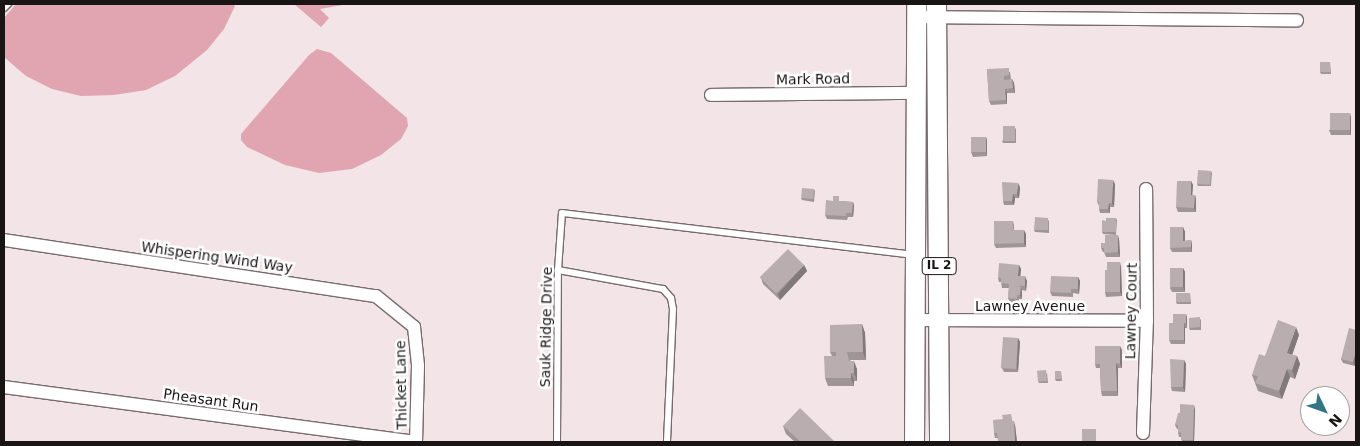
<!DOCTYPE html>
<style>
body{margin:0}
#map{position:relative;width:1360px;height:446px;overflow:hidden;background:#f2e4e7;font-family:"DejaVu Sans",sans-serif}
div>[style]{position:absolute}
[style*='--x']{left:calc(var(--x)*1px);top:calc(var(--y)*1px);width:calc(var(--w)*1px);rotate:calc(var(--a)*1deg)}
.green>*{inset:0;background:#e0a5b0}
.roads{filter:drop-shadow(1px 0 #776b6d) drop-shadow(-1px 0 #776b6d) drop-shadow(0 1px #776b6d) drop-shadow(0 -1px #776b6d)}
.service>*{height:6px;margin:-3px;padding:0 3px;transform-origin:3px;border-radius:3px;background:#fff}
.minor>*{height:12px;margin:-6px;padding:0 6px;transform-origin:6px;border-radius:6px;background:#fff}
.primary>*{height:19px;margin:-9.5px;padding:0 9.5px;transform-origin:9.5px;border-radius:9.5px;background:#fff}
.wall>*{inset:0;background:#a09596}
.shaded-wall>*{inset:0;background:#82797a}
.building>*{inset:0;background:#baadaf;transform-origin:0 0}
span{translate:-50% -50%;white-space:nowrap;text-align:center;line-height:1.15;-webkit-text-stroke:5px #fff;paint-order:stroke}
.shield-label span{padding:1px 4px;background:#fff;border:1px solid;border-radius:4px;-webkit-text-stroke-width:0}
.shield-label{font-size:12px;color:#191515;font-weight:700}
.street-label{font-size:14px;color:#191515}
.frame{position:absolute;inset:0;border:5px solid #191515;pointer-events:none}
.north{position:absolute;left:1300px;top:386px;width:50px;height:50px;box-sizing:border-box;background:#fff;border:1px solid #a3a1a1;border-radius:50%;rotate:132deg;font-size:14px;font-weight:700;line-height:20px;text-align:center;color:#191515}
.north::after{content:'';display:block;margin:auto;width:18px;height:22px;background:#327585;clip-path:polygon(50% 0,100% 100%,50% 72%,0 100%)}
</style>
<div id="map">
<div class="green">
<div style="clip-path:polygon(16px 4px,233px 4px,235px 6px,224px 29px,207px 50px,175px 76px,146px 90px,114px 95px,81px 96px,52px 89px,26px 76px,4px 57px,4px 18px)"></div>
<div style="clip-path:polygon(294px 4px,348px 4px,320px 9px,329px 18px,321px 27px)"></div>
<div style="clip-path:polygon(317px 49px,331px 53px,407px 118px,408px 126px,401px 139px,381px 155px,352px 169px,319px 173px,285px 165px,247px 147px,241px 140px,241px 134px,309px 55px)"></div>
</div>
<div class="roads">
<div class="service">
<div style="--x:4;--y:8;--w:6;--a:-45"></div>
<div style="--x:558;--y:270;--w:107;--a:10.3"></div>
<div style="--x:663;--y:289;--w:12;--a:48"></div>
<div style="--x:671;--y:298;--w:11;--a:80"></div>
<div style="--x:673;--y:309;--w:133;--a:92.6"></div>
<div style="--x:557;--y:442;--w:172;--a:-89.7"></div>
<div style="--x:558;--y:270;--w:57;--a:-86"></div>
<div style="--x:562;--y:213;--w:354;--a:6.8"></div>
</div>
<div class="minor">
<div style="--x:916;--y:17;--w:381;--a:0.5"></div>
<div style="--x:711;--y:95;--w:205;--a:-0.6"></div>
<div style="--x:4;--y:240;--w:376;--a:8.6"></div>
<div style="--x:376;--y:296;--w:49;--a:39.2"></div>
<div style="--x:414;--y:327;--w:39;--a:84"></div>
<div style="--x:418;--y:366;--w:76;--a:91.5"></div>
<div style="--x:914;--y:320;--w:233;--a:0.2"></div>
<div style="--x:4;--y:387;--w:415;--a:7.6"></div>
<div style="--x:1143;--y:433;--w:112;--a:-88"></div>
<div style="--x:1147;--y:321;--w:132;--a:-90.4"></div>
</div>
<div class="primary">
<div style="--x:936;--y:4;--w:438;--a:89.6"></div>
<div style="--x:914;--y:442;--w:438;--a:-89.7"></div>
</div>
</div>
<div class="wall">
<div style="clip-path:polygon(1330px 62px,1331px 74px,1321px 74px,1320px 72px)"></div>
<div style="clip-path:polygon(987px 69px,1010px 72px,1011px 79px,1012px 79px,1014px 83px,1015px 93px,1007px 93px,1007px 104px,991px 105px,989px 101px)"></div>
<div style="clip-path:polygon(1351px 117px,1351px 135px,1331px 135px,1329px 130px)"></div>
<div style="clip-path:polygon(1016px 128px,1016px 143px,1003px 143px,1002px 141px)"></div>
<div style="clip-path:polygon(986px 137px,987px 141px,987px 156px,973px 157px,971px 152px)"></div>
<div style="clip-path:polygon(1211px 171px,1212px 173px,1211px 186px,1198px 186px,1197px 184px)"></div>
<div style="clip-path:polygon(1191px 181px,1193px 185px,1192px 195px,1195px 195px,1196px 199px,1196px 212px,1178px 212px,1176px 207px)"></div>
<div style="clip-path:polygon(1115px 184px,1114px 207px,1110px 207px,1110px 213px,1100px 213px,1099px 209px,1099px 206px,1097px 201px)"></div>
<div style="clip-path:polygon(1020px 187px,1019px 198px,1015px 198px,1014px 205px,1004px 205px,1003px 201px)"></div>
<div style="clip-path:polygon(814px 189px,815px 191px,814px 202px,802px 200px,801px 198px)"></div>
<div style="clip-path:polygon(841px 201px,853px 202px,854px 206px,853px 217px,848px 217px,847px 220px,827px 219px,825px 215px)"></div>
<div style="clip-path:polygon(1116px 218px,1117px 220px,1116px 235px,1103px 234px,1102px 232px,1106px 221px)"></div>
<div style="clip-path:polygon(1049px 220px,1049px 233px,1035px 232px,1034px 230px)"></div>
<div style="clip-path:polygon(1013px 221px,1014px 225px,1014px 230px,1026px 234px,1026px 247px,996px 248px,994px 244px)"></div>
<div style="clip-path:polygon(1183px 227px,1185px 232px,1185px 241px,1191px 240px,1192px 245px,1192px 252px,1172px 252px,1170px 248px)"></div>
<div style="clip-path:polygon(1119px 239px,1120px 257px,1106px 257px,1104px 252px,1103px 252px,1101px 248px,1105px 243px)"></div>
<div style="clip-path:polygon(804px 265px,807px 271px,780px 300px,763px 284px,761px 278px)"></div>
<div style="clip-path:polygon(1019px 265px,1021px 269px,1020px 276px,1027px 281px,1026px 291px,1022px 290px,1022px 299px,1019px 299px,1019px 303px,1010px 303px,1008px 298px,1009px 288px,1002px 288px,1001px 282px,999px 282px,998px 278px)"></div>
<div style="clip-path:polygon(1121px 267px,1122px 296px,1106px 297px,1105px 292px,1107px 270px)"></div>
<div style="clip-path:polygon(1183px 268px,1185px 272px,1185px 292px,1172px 292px,1170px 288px)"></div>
<div style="clip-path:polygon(1078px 277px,1080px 281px,1079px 294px,1073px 293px,1073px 297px,1052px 296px,1050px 292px)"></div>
<div style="clip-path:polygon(1190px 293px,1191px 304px,1177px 304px,1176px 302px)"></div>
<div style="clip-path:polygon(1186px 314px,1187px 318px,1187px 328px,1185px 328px,1185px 344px,1171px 344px,1169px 340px,1173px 323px)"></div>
<div style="clip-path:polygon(1201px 319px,1201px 330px,1190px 330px,1189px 328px)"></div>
<div style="clip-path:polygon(862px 324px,865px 333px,866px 360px,850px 360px,857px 369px,857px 381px,854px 381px,854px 386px,828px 386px,825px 378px,832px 356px,830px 352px)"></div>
<div style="clip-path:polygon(1356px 330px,1356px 361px,1355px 366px,1343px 363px,1341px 359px)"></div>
<div style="clip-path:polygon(1299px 335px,1292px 355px,1297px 356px,1300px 364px,1295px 379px,1290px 377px,1282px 399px,1258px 391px,1252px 375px,1265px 356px)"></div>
<div style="clip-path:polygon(1018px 338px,1020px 342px,1018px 372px,1004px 372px,1002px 368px)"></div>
<div style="clip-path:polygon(1122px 350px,1122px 368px,1118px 368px,1118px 396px,1102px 396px,1101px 391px,1100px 368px,1096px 368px,1095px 364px)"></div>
<div style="clip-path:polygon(1184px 360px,1186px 364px,1185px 392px,1172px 391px,1171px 387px)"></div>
<div style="clip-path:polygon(1061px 371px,1062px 381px,1056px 381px,1055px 379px)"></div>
<div style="clip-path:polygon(1047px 373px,1048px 383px,1039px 383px,1038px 381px)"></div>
<div style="clip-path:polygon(1195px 409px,1194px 442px,1182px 442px,1181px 437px,1179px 437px,1178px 432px,1178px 429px,1177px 429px,1175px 425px,1180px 413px)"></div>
<div style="clip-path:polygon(1011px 414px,1012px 421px,1015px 425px,1017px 442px,998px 442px,998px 438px,995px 438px,994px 433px,1003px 419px)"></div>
<div style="clip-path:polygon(783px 426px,835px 442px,795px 442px,786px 434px)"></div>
</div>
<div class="shaded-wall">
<div style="clip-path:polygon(1012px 79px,1014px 83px,1015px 93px,1013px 88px)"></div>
<div style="clip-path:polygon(1005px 89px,1007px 93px,1007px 104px,1006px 100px)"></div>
<div style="clip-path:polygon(1350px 113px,1351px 117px,1351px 135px,1350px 131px)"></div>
<div style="clip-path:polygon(986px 137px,987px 141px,987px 156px,986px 152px)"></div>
<div style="clip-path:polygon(1113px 180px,1115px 184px,1114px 207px,1112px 203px)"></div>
<div style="clip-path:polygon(1191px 181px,1193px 185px,1192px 199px,1191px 195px)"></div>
<div style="clip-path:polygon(1018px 183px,1020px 187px,1019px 198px,1017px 194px)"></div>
<div style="clip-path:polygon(1013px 194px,1015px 198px,1014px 205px,1012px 201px)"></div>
<div style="clip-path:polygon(1195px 195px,1196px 199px,1196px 212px,1194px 208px)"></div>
<div style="clip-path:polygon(853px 202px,854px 206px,853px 217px,852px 213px)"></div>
<div style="clip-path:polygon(1109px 203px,1110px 207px,1110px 213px,1108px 209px)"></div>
<div style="clip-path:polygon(1183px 227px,1185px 232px,1185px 245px,1183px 241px)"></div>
<div style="clip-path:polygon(1024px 230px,1026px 234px,1026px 247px,1024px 243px)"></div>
<div style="clip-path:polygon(1118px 235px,1119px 239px,1120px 257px,1118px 252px)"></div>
<div style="clip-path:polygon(1191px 240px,1192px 245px,1192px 252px,1191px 247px)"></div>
<div style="clip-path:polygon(1120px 262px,1121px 267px,1122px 296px,1120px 292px)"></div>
<div style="clip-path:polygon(804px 265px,807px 271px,780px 300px,778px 294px)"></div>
<div style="clip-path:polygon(1019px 265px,1021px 269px,1020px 280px,1018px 276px)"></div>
<div style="clip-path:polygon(1183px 268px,1185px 272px,1185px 292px,1183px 287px)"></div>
<div style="clip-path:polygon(1025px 276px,1027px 281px,1026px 291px,1025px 286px)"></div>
<div style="clip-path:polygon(1078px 277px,1080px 281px,1079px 294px,1078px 289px)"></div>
<div style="clip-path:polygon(1021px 287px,1022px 291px,1022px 299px,1020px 295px)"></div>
<div style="clip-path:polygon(1186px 314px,1187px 318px,1187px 328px,1186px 323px)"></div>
<div style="clip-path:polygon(1184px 323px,1185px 328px,1185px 344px,1184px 340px)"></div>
<div style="clip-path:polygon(862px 324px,865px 333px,866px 360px,863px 352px)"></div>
<div style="clip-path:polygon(1296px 327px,1299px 335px,1290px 361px,1287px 353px)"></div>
<div style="clip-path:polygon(1018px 338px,1020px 342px,1018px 372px,1017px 368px)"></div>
<div style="clip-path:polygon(1120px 346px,1122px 350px,1122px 368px,1120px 364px)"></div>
<div style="clip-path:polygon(1356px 351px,1356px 361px,1355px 366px,1353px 362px)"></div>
<div style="clip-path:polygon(1297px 356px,1300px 364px,1295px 379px,1292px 370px)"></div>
<div style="clip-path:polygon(1184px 360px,1186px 364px,1185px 392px,1183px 387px)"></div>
<div style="clip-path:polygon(854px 361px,857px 369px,857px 381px,854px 373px)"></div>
<div style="clip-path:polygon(1116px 363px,1118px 368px,1118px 396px,1117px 391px)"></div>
<div style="clip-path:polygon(1287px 369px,1290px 377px,1282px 399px,1279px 391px)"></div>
<div style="clip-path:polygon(851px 373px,854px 381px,854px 386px,851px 378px)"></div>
<div style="clip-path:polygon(1194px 405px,1195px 409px,1194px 442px,1193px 442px,1193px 440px)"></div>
<div style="clip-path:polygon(1014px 421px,1015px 425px,1017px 442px,1015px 442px)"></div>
</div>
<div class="building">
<div style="left:1320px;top:62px;width:10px;height:10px"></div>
<div style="clip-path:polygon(1009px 68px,1009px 75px,1004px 76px,1004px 80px,1012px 79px,1013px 88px,1005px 89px,1006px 100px,989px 101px,987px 69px)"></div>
<div style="left:1330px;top:113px;width:20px;height:17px"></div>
<div style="left:1003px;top:126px;width:12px;height:15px"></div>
<div style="left:971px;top:137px;width:15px;height:15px"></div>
<div style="left:1198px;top:170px;width:13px;height:14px;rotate:4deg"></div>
<div style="clip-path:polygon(1098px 179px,1113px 180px,1112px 203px,1109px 203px,1108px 209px,1099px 209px,1099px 202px,1097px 201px)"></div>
<div style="clip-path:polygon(1177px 181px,1191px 181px,1191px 195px,1195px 195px,1194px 208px,1176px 207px)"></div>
<div style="clip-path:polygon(1002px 182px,1018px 183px,1017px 194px,1013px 194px,1012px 201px,1003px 201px)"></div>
<div style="left:802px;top:188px;width:12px;height:10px;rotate:5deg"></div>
<div style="clip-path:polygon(833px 196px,839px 196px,839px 201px,853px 202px,852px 213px,846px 213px,846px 216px,825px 215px,826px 200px,833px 201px)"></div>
<div style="clip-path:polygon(1035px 217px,1048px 218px,1048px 230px,1034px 230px)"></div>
<div style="clip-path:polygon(1106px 218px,1116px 218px,1116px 232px,1102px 232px,1102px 220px,1106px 221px)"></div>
<div style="clip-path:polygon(994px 221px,1013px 221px,1013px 230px,1024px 230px,1024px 243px,994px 244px)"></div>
<div style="clip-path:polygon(1170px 227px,1183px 227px,1183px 241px,1191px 240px,1191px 247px,1170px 248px)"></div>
<div style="clip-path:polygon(1105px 235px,1118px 235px,1118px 252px,1104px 253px,1104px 248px,1101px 248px,1101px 243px,1105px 243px)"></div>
<div style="left:788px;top:249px;width:23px;height:40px;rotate:45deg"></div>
<div style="clip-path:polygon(1107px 262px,1120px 262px,1120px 292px,1105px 292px,1105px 270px,1107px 270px)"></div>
<div style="clip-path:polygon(999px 263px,1019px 265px,1018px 276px,1025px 276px,1025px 286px,1018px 286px,1021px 287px,1020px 295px,1017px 295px,1017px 299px,1008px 298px,1009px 284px,1001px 283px,1001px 278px,998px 278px)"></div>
<div style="left:1183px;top:268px;width:19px;height:13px;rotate:90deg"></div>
<div style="clip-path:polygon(1051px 276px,1078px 277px,1078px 289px,1071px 289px,1071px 293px,1050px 292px)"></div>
<div style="left:1190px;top:293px;width:9px;height:14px;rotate:90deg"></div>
<div style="clip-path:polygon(1173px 314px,1186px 314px,1186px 323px,1184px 323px,1184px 340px,1169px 340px,1169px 323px,1173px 323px)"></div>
<div style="clip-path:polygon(1200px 317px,1200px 327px,1189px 328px,1189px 318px)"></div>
<div style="clip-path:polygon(1278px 320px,1296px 327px,1287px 353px,1297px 356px,1292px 370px,1287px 369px,1279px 391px,1255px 383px,1258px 376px,1252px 375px,1259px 354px,1265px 356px)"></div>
<div style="clip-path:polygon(862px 324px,863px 352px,847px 352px,849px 361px,854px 361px,854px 373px,851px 373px,851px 378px,825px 378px,824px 356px,836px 356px,836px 352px,830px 352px,830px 325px)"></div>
<div style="clip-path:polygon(1349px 328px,1356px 330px,1356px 351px,1353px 362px,1341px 359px)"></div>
<div style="left:1003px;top:337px;width:15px;height:31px;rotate:4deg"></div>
<div style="clip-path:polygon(1095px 346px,1120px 346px,1120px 364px,1116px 363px,1117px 391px,1101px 391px,1100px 364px,1095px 364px)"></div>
<div style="clip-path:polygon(1170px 359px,1184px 360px,1183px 387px,1171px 387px)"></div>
<div style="left:1046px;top:370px;width:11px;height:9px;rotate:85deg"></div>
<div style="left:1055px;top:371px;width:6px;height:8px"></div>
<div style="clip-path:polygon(1180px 404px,1194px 405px,1193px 440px,1181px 440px,1181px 433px,1178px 432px,1178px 425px,1175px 425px,1178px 413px,1180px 413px)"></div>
<div style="clip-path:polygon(800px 408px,835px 442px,801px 442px,783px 426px)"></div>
<div style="clip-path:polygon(1011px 414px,1011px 421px,1014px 421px,1015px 442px,998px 442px,997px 433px,994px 433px,993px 420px,1003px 419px,1002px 415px)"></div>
<div style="left:1082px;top:429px;width:14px;height:13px"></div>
</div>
<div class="shield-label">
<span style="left:939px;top:266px">IL 2</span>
</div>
<div class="street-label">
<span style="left:813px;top:79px;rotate:-1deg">Mark Road</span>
<span style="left:217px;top:257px;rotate:8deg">Whispering Wind Way</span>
<span style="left:1030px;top:306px">Lawney Avenue</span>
<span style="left:1131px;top:311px;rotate:-89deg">Lawney Court</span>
<span style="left:546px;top:327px;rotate:-89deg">Sauk Ridge Drive</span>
<span style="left:401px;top:385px;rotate:-91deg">Thicket Lane</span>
<span style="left:211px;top:400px;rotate:8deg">Pheasant Run</span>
</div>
<div class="frame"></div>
<div class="north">N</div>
</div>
